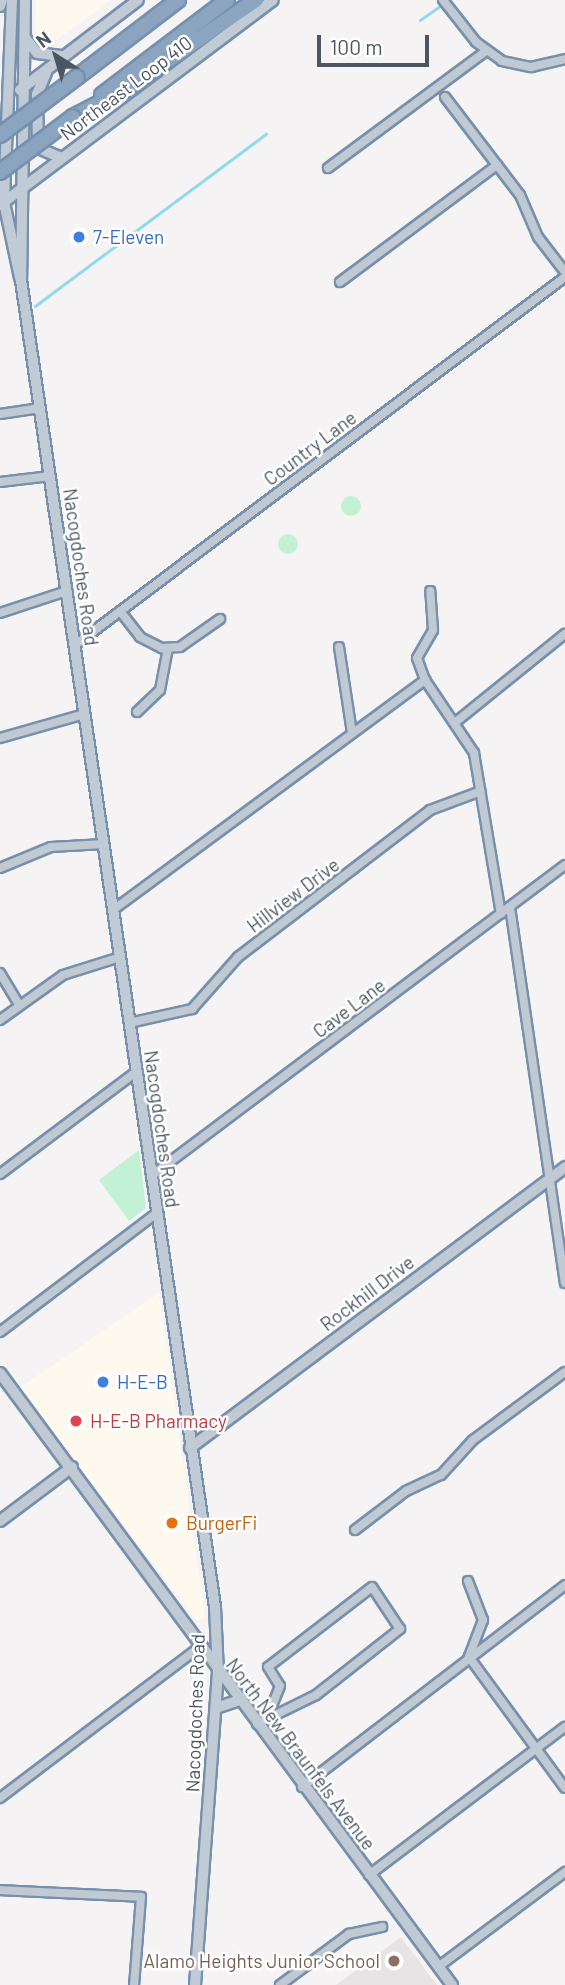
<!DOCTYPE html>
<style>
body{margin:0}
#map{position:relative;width:565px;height:1985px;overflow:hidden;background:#f5f3f3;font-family:Barlow,sans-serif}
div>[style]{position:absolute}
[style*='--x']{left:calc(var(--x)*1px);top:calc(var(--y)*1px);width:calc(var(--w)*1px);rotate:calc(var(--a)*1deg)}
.commercial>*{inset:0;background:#fdf9ef}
.education>*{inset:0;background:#e6e4e5}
.green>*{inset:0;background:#c3f1d5}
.round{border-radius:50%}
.stream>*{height:2.5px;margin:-1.25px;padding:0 1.25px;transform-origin:1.25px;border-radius:1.25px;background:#90daee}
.roads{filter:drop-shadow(2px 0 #7690ad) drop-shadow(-2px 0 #7690ad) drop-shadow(0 2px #7690ad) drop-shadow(0 -2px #7690ad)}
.minor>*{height:8px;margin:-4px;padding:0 4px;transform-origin:4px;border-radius:4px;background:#c1cad2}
.tertiary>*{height:10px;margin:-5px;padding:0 5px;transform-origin:5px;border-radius:5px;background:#c1cad2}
.secondary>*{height:10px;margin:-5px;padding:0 5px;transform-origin:5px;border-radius:5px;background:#c1cbd6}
.motorway>*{height:14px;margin:-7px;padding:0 7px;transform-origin:7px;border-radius:7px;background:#8ba5c1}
.bridges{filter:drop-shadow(2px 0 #7690ad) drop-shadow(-2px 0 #7690ad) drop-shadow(0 2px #7690ad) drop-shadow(0 -2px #7690ad)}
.motorway-bridge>*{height:14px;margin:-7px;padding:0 7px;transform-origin:7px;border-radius:7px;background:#8ba5c1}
.dots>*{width:19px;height:19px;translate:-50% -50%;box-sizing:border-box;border:4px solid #fff;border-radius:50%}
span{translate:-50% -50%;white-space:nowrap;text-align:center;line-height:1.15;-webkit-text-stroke:5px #fff;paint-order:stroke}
.street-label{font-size:19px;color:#4a5661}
.shop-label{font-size:19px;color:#366cbe}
.left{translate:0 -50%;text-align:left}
.health-label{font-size:19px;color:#be3a42}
.food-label{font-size:19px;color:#c56008}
.education-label{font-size:19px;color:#785e54}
.right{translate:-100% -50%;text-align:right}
.north{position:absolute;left:21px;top:21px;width:70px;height:70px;-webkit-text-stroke:5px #fff;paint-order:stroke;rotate:323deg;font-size:19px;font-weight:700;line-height:28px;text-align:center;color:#4a5661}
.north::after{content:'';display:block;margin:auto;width:24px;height:32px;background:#4a5661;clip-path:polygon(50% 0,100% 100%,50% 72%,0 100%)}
.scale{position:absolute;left:317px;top:35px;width:112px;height:32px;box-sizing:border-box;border:4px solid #4a5661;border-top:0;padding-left:9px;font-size:21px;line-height:24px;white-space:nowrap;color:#4a5661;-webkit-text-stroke:5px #fff;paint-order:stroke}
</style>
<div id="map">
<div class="commercial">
<div style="clip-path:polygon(36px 0,111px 0,55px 41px,35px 31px)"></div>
<div style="clip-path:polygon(159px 1293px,205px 1617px,197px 1621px,19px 1388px)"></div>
</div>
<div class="education">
<div style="clip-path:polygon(401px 1937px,437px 1985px,336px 1985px)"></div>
</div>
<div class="green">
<div class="round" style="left:341px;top:496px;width:20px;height:20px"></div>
<div class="round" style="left:278px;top:534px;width:20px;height:20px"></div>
<div style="clip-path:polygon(139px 1150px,146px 1208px,129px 1221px,99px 1180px)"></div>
</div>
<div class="stream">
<div style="--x:420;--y:20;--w:28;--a:-35"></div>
<div style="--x:35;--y:306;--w:288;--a:-36.7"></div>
</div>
<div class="roads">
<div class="minor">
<div style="--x:443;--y:0;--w:53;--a:51.8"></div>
<div style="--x:476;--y:42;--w:32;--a:36"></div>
<div style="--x:502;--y:61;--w:30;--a:12"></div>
<div style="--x:531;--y:67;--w:35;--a:-13"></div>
<div style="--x:445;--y:97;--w:123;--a:52.6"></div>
<div style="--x:520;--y:195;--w:46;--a:66.8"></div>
<div style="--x:538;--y:237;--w:44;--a:52.4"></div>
<div style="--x:328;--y:168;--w:197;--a:-36.5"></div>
<div style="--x:340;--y:282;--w:196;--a:-36.7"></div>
<div style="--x:0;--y:414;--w:41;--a:-8.3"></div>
<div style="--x:0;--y:482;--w:51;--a:-6.7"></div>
<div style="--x:120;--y:611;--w:33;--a:52"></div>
<div style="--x:140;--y:637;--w:25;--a:27"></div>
<div style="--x:162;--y:648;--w:18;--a:-3"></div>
<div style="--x:180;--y:647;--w:49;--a:-35"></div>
<div style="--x:0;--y:613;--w:71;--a:-18.2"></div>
<div style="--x:75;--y:645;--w:613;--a:-36.91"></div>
<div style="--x:339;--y:647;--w:87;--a:81.4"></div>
<div style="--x:425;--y:680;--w:88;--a:56.1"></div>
<div style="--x:474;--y:753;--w:163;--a:80.5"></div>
<div style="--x:425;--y:680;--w:23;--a:-110"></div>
<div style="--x:417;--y:658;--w:32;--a:-60"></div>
<div style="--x:433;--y:630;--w:39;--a:-94"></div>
<div style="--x:137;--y:712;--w:32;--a:-44"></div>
<div style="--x:160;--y:690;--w:43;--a:-79.2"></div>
<div style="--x:457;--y:721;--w:139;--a:-38.9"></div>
<div style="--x:0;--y:738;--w:88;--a:-15.8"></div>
<div style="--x:0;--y:868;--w:55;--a:-22.4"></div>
<div style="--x:51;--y:847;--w:53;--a:-3.2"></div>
<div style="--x:510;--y:907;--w:380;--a:81.7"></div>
<div style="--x:113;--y:910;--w:388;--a:-36.4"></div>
<div style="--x:0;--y:973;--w:37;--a:59"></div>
<div style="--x:0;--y:1020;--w:77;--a:-35.5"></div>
<div style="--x:63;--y:975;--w:60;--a:-17.5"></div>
<div style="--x:129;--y:1023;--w:65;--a:-12.5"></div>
<div style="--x:192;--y:1009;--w:69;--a:-48.5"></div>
<div style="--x:238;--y:957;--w:242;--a:-37.4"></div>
<div style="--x:430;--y:810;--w:54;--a:-20.4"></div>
<div style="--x:0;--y:1174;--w:170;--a:-36.9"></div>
<div style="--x:151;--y:1176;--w:518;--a:-36.91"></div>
<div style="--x:0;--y:1332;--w:197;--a:-37.2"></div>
<div style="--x:355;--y:1530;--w:64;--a:-37.4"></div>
<div style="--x:406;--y:1491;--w:38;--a:-25"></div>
<div style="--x:441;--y:1475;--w:47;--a:-47.6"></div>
<div style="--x:473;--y:1440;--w:114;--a:-36.5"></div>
<div style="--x:468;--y:1581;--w:42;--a:69"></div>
<div style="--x:483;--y:1620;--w:40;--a:111"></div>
<div style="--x:469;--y:1657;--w:162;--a:53.8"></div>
<div style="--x:257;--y:1724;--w:66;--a:-26.2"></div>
<div style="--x:316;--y:1695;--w:107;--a:-38.2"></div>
<div style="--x:400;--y:1629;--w:50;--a:-123.7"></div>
<div style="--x:372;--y:1587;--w:131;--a:142.4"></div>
<div style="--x:268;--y:1667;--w:22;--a:58"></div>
<div style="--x:280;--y:1686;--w:32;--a:112"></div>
<div style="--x:302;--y:1787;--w:332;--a:-37.5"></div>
<div style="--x:0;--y:1798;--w:251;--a:-37.1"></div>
<div style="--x:369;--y:1875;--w:246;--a:-37.1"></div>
<div style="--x:0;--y:1890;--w:141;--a:2.8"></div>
<div style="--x:141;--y:1897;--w:88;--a:94.5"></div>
<div style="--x:438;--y:1967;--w:159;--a:-36.8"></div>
<div style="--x:280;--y:1985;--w:86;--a:-36.5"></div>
<div style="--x:349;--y:1934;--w:34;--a:-12"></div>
</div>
<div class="tertiary">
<div style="--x:0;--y:1373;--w:761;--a:53.55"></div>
<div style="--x:190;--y:1448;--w:469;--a:-36.8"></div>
<div style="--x:0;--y:1521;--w:90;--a:-36.9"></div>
</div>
<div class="secondary">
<div style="--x:12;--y:0;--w:202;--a:92.3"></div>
<div style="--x:4;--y:202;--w:78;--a:78.1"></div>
<div style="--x:25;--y:0;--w:280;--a:90.8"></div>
<div style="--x:21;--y:280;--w:1341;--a:81.68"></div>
<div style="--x:215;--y:1607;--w:65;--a:87.4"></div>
<div style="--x:218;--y:1672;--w:314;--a:94.2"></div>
<div style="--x:0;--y:6;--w:6;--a:-72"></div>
<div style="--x:25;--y:38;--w:19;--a:51"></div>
<div style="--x:37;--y:53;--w:26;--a:7"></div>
<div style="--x:46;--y:73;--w:23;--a:113"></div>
<div style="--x:37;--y:94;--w:54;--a:88.9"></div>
<div style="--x:38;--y:148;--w:26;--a:23"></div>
<div style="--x:20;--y:90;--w:148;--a:-37.3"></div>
<div style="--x:0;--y:205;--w:341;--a:-36.9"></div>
<div style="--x:216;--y:1708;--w:24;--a:-19"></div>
</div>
<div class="motorway">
<div style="--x:77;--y:77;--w:127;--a:-37.3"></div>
<div style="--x:102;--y:95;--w:157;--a:-37.2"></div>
<div style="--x:73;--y:117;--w:56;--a:-27.5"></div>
<div style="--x:123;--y:91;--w:161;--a:-34.4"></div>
</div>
</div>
<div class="bridges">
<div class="motorway-bridge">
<div style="--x:0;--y:135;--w:96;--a:-37"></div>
<div style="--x:0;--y:172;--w:91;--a:-37"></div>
</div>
</div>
<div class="dots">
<div style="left:79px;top:237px;background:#3f7fe0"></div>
<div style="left:103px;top:1382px;background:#3f7fe0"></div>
<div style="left:76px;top:1421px;background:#e0444e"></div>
<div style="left:172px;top:1523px;background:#e8710a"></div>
<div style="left:394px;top:1961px;background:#8d6e63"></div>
</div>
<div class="street-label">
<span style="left:126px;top:88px;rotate:-37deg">Northeast Loop 410</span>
<span style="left:310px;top:448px;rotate:-37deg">Country Lane</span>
<span style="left:81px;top:567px;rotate:82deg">Nacogdoches Road</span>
<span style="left:293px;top:895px;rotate:-37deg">Hillview Drive</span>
<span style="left:349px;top:1008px;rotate:-37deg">Cave Lane</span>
<span style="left:162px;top:1129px;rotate:82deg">Nacogdoches Road</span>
<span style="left:367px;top:1293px;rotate:-37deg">Rockhill Drive</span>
<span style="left:195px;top:1713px;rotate:-88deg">Nacogdoches Road</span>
<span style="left:301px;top:1754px;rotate:53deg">North New Braunfels Avenue</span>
</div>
<div class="shop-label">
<span class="left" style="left:93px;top:237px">7-Eleven</span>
<span class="left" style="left:117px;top:1382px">H-E-B</span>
</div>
<div class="health-label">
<span class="left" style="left:90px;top:1421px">H-E-B Pharmacy</span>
</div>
<div class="food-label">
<span class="left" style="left:186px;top:1523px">BurgerFi</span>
</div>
<div class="education-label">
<span class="right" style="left:380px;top:1961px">Alamo Heights Junior School</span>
</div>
<div class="north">N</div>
<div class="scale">100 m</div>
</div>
